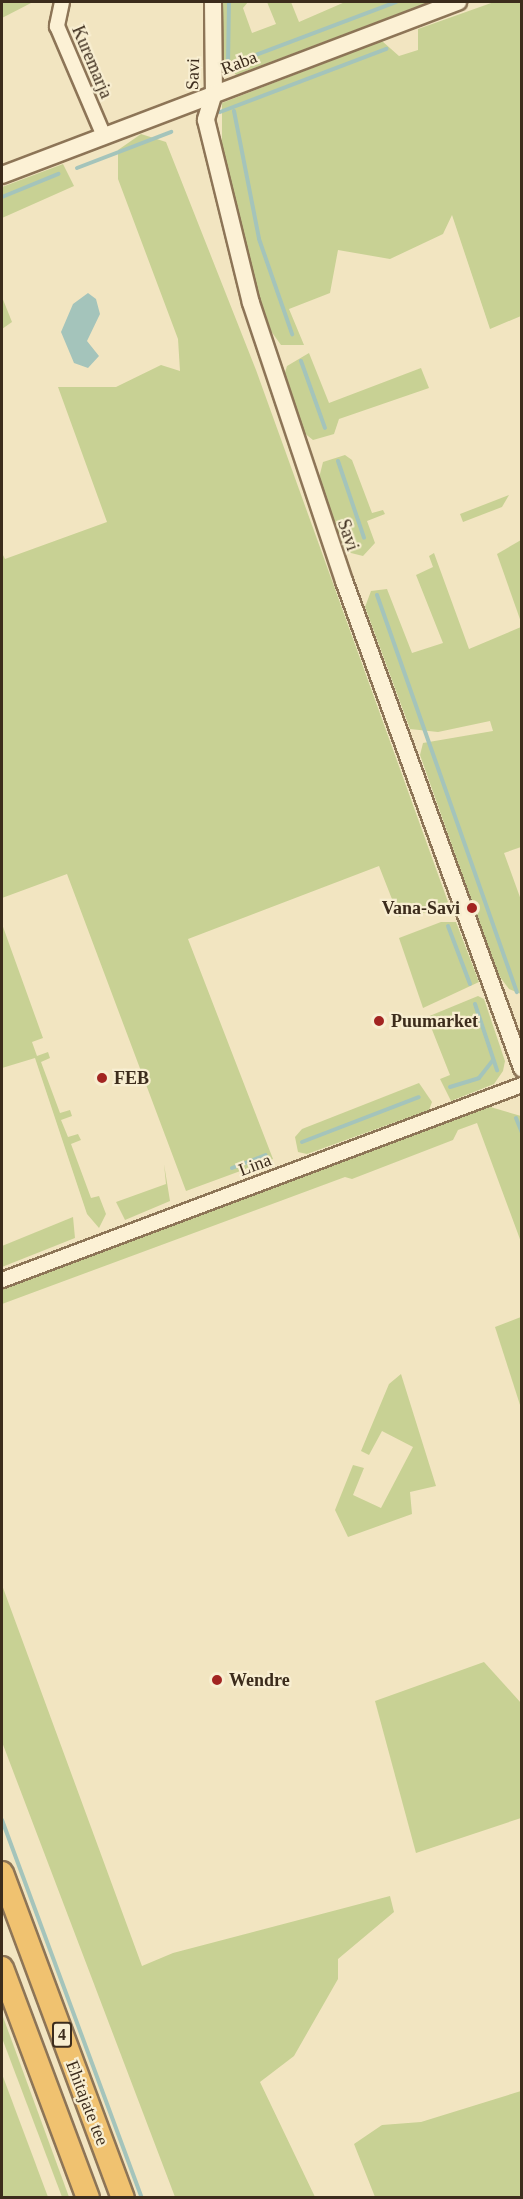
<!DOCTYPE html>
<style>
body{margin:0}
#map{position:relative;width:523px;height:2199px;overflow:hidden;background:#f2e5c1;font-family:Georgia,serif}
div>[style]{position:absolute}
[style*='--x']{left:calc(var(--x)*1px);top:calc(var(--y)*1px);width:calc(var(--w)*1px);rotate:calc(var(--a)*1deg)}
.green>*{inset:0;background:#c8d194}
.water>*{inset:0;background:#a4c4bb}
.stream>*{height:4px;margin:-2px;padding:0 2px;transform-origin:2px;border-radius:2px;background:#a4c4bb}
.roads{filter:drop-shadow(2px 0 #8d7557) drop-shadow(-2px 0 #8d7557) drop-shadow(0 2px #8d7557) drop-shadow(0 -2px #8d7557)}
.minor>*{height:14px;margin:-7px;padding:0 7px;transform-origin:7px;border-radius:7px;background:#fcf1d5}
.tertiary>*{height:16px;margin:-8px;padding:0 8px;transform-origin:8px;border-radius:8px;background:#fcf1d5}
.trunk>*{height:22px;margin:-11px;padding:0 11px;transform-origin:11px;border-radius:11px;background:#f0c270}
.dots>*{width:16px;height:16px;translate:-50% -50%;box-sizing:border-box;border:3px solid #f8eed1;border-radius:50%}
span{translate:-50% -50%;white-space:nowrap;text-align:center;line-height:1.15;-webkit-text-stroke:4.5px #f8eed1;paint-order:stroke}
.shield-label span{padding:2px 4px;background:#f8eed1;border:2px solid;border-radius:4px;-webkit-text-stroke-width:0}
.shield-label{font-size:16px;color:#3c2c1c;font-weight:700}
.street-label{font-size:18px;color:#3c2c1c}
.poi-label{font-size:18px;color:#3c2c1c;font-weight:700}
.right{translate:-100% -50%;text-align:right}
.left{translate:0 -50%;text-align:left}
.frame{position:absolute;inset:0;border:3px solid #3c2c1c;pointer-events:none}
</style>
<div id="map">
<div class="green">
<div style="clip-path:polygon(2px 2px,33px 2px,2px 18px)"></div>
<div style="clip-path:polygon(221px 2px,248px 2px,243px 8px,252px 33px,276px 24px,267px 2px,291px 2px,299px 22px,345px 2px,429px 2px,236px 75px,223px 58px)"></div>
<div style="clip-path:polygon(494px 2px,521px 2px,521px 316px,490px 329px,452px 215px,443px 234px,390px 259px,338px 250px,330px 293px,289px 309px,304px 345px,281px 345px,268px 327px,244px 244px,222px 148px,222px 103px,382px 41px,399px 56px,418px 50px,418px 29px)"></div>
<div style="clip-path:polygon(141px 134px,166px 142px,256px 370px,448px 902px,436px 911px,399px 917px,379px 866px,188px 939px,273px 1159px,186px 1191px,67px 874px,2px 898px,2px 553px,5px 559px,107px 522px,58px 387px,116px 387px,161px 365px,180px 371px,178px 339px,118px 179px,118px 150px)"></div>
<div style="clip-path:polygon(63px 164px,74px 186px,2px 218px,2px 187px)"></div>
<div style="clip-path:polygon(2px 297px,12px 322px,2px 329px)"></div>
<div style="clip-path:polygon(309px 353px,329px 403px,421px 368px,429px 388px,339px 419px,334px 434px,313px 440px,298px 428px,283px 379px,287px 366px)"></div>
<div style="clip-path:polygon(345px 455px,352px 460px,372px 513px,383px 510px,385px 514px,367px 521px,375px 543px,363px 556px,347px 552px,340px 542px,318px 482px,323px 462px)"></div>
<div style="clip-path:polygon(509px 495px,502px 507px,463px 522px,460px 514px)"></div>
<div style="clip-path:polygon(521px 540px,521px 622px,497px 554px)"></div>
<div style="clip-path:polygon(434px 553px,469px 649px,521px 627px,521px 847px,504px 853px,521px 900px,521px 994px,509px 989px,497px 973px,420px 755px,423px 743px,493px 731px,490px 721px,438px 732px,410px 729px,365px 607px,371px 591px,387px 589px,412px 653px,443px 643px,416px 575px,433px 567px,429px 556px)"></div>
<div style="clip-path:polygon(441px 922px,456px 922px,479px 982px,423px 1008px,399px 938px)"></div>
<div style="clip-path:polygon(2px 924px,43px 1038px,32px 1042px,37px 1056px,48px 1052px,50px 1058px,41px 1062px,60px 1113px,70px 1110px,72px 1116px,61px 1120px,68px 1137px,78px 1134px,81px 1140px,71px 1144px,91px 1198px,99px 1196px,106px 1214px,99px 1228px,87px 1214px,35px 1058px,2px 1068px)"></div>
<div style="clip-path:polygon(478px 996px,484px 999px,505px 1061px,503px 1071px,494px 1084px,451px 1101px,440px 1079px,450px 1075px,427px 1017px)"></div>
<div style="clip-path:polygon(419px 1083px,432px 1102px,429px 1110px,307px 1154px,298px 1152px,295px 1137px,302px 1129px)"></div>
<div style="clip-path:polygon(487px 1106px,521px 1116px,521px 1242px,477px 1123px,458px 1130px,453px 1140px,352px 1179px,345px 1177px,2px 1304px,2px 1287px)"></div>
<div style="clip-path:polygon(164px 1164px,170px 1201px,125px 1220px,116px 1202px,166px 1184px)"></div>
<div style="clip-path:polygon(73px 1217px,75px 1238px,2px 1267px,2px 1246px)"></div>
<div style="clip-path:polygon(521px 1317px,521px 1408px,495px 1327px)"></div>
<div style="clip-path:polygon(401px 1374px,436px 1486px,410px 1492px,412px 1514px,348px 1537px,335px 1510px,353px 1465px,364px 1468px,353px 1495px,381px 1508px,413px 1447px,382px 1431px,369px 1455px,361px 1451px,389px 1384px)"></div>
<div style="clip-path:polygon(2px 1585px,142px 1966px,173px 1953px,390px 1896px,394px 1912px,338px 1959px,338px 1979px,294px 2056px,260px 2082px,315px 2197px,175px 2197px,2px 1742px)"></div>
<div style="clip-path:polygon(484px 1662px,521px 1703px,521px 1818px,416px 1853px,375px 1701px)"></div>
<div style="clip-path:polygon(2px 2014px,69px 2197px,62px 2197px,2px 2038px)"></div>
<div style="clip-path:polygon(2px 2074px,48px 2197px,2px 2197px)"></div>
<div style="clip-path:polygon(521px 2091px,521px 2197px,375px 2197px,354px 2144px,382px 2125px,421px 2122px)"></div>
</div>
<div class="water">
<div style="clip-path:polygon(88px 293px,96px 299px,100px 314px,87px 341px,99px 356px,88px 368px,74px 363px,61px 332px,73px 304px)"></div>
</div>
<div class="stream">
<div style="--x:248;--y:58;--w:158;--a:-20.7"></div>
<div style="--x:228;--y:65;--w:63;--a:-89.1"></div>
<div style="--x:234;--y:111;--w:130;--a:78.9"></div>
<div style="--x:259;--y:239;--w:101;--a:70.8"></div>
<div style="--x:220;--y:112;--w:178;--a:-20.8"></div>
<div style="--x:77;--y:168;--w:101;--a:-21"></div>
<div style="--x:2;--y:197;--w:61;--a:-22.3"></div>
<div style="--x:301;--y:361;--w:71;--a:70.3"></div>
<div style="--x:338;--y:461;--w:81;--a:71.3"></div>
<div style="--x:377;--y:595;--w:421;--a:70.6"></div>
<div style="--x:448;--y:926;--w:62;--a:69.2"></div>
<div style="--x:475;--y:1004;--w:70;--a:71.6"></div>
<div style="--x:450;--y:1087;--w:30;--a:-17"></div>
<div style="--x:479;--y:1078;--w:23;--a:-52"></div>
<div style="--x:516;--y:1118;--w:16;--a:68"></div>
<div style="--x:302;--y:1142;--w:125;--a:-21"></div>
<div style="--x:232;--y:1168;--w:36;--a:-21"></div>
<div style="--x:2;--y:1820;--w:403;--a:69.7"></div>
</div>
<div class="roads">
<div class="minor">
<div style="--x:62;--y:2;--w:25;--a:102"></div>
<div style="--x:57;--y:26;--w:120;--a:66.9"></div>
<div style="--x:2;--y:1280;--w:555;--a:-20.56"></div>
</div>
<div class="tertiary">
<div style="--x:213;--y:2;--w:91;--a:89.4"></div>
<div style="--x:214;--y:93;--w:28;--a:107"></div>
<div style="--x:206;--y:120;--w:188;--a:76.2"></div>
<div style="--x:251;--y:303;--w:293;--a:71.5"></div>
<div style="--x:344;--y:581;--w:519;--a:69.92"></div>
<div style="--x:2;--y:175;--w:488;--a:-20.8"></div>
</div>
<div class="trunk">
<div style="--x:2;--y:1873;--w:347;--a:69.6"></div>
<div style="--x:2;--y:1968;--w:246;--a:69.5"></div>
</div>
</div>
<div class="dots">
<div style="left:472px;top:908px;background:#a22421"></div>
<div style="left:379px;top:1021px;background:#a22421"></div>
<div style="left:102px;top:1078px;background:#a22421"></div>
<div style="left:217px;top:1680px;background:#a22421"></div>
</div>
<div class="shield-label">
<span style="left:62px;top:2035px">4</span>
</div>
<div class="street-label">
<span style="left:92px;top:62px;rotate:67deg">Kuremarja</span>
<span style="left:239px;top:63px;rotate:-21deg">Raba</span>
<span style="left:193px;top:74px;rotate:-88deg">Savi</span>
<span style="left:348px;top:535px;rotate:71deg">Savi</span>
<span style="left:255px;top:1165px;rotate:-21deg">Lina</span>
<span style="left:87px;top:2103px;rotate:69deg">Ehitajate tee</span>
</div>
<div class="poi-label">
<span class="right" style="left:460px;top:908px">Vana-Savi</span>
<span class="left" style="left:391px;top:1021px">Puumarket</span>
<span class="left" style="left:114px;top:1078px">FEB</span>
<span class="left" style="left:229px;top:1680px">Wendre</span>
</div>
<div class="frame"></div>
</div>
